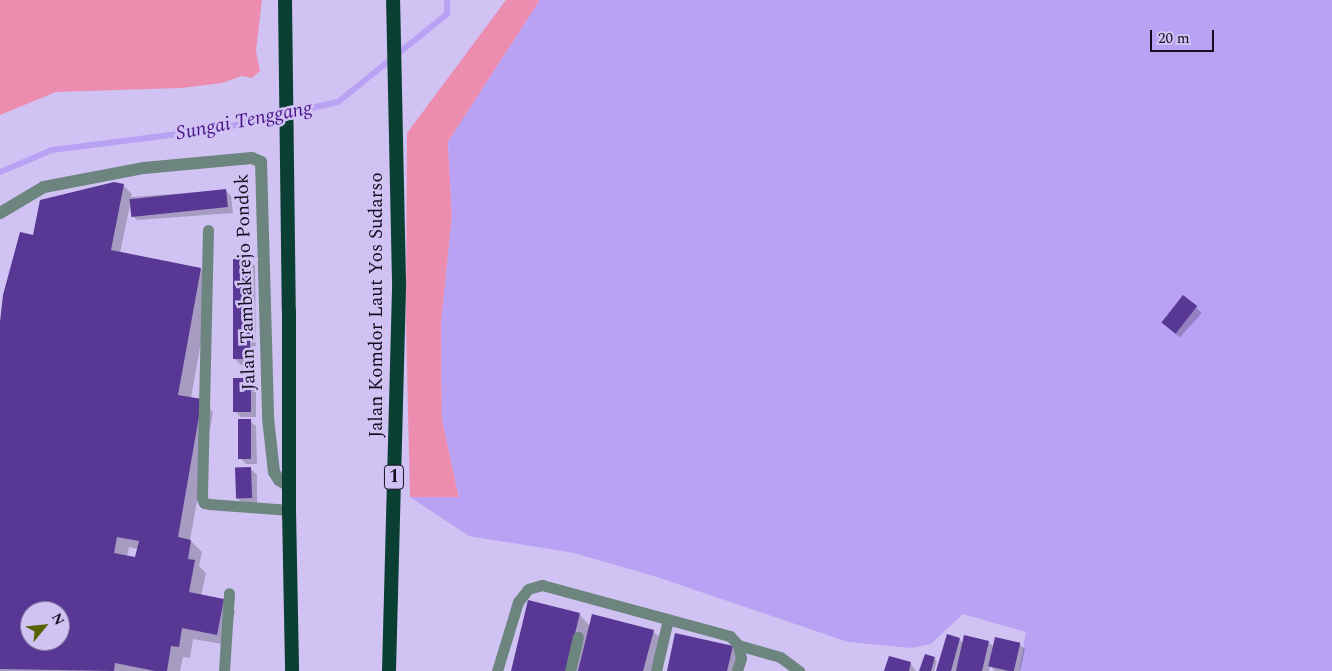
<!DOCTYPE html>
<style>
body{margin:0}
#map{position:relative;width:1332px;height:671px;overflow:hidden;background:#d0c3f3;font-family:Spectral,serif}
div>[style]{position:absolute}
[style*='--x']{left:calc(var(--x)*1px);top:calc(var(--y)*1px);width:calc(var(--w)*1px);rotate:calc(var(--a)*1deg)}
.green>*{inset:0;background:#ec8db0}
.water>*{inset:0;background:#b9a2f3}
.shadow>*{inset:0;background:#0003;transform-origin:0 0}
.stream>*{height:6px;margin:-3px;padding:0 3px;transform-origin:3px;border-radius:3px;background:#b9a2f3}
.building>*{inset:0;background:#593794;transform-origin:0 0}
.service>*{height:11px;margin:-5.5px;padding:0 5.5px;transform-origin:5.5px;border-radius:5.5px;background:#6c857e}
.minor>*{height:12px;margin:-6px;padding:0 6px;transform-origin:6px;border-radius:6px;background:#6c857e}
.trunk>*{height:14px;margin:-7px;padding:0 7px;transform-origin:7px;border-radius:7px;background:#0b3f34}
span{translate:-50% -50%;white-space:nowrap;text-align:center;line-height:1.15;-webkit-text-stroke:5px #d0c3f3;paint-order:stroke}
.shield-label span{padding:1px 4px;background:#d0c3f3;border:1px solid;border-radius:4px;-webkit-text-stroke-width:0}
.shield-label{font-size:18px;color:#140f20;font-weight:700}
.street-label{font-size:19px;color:#140f20}
.water-label{font-size:20px;color:#4a138b;font-style:italic}
.north{position:absolute;left:20px;top:601px;width:50px;height:50px;box-sizing:border-box;background:#d0c3f3;border:1px solid #857b9f;border-radius:50%;rotate:62deg;font-size:14px;font-weight:700;line-height:20px;text-align:center;color:#140f20}
.north::after{content:'';display:block;margin:auto;width:18px;height:22px;background:#576200;clip-path:polygon(50% 0,100% 100%,50% 72%,0 100%)}
.scale{position:absolute;left:1150px;top:30px;width:64px;height:22px;box-sizing:border-box;border:2px solid #140f20;border-top:0;padding-left:6px;font-size:15px;line-height:18px;white-space:nowrap;color:#140f20;-webkit-text-stroke:4px #d0c3f3;paint-order:stroke}
</style>
<div id="map">
<div class="green">
<div style="clip-path:polygon(0 0,262px 0,256px 51px,260px 71px,252px 78px,242px 76px,222px 83px,181px 88px,56px 92px,0 115px)"></div>
<div style="clip-path:polygon(506px 0,540px 0,448px 142px,452px 216px,441px 325px,442px 419px,459px 498px,410px 497px,406px 324px,407px 133px)"></div>
</div>
<div class="water">
<div style="clip-path:polygon(540px 0,1332px 0,1332px 671px,1019px 671px,1026px 632px,963px 614px,931px 644px,911px 648px,848px 642px,657px 577px,574px 553px,469px 536px,410px 497px,459px 497px,442px 419px,441px 325px,452px 216px,448px 142px)"></div>
</div>
<div class="shadow">
<div style="clip-path:polygon(evenodd,123px 185px,132px 194px,131px 197px,225px 190px,231px 196px,233px 213px,137px 220px,131px 214px,130px 205px,120px 253px,201px 269px,212px 280px,191px 398px,202px 400px,213px 412px,190px 540px,202px 552px,199px 566px,206px 573px,201px 596px,223px 600px,235px 611px,228px 645px,193px 639px,190px 658px,183px 657px,180px 671px,0 671px,0 334px,37px 237px,123px 185px,129px 547px,138px 549px,136px 559px,127px 557px,129px 547px,123px 185px,30px 611px,60px 611px,60px 641px,30px 641px,30px 611px)"></div>
<div style="clip-path:polygon(249px 260px,255px 266px,256px 365px,241px 365px,235px 359px)"></div>
<div style="left:1184px;top:297px;width:24px;height:33px;rotate:42deg"></div>
<div style="clip-path:polygon(250px 379px,256px 385px,256px 417px,241px 417px,235px 411px)"></div>
<div style="clip-path:polygon(250px 421px,256px 426px,257px 464px,246px 464px,240px 458px)"></div>
<div style="clip-path:polygon(251px 469px,257px 475px,257px 503px,242px 503px,236px 497px)"></div>
<div style="clip-path:polygon(579px 614px,590px 626px,653px 631px,664px 642px,657px 671px,512px 671px)"></div>
<div style="clip-path:polygon(959px 639px,964px 644px,988px 642px,994px 647px,1019px 644px,1025px 649px,1020px 671px,995px 671px,990px 666px,989px 671px,938px 671px)"></div>
<div style="clip-path:polygon(732px 647px,743px 658px,741px 671px,668px 671px)"></div>
<div style="clip-path:polygon(934px 659px,937px 661px,934px 671px,921px 671px)"></div>
<div style="clip-path:polygon(910px 663px,916px 671px,885px 671px)"></div>
</div>
<div class="stream">
<div style="--x:0;--y:172;--w:56;--a:-22.9"></div>
<div style="--x:52;--y:150;--w:167;--a:-7.2"></div>
<div style="--x:218;--y:129;--w:123;--a:-12.7"></div>
<div style="--x:338;--y:102;--w:140;--a:-38.9"></div>
<div style="--x:447;--y:14;--w:14;--a:-90"></div>
</div>
<div class="building">
<div style="clip-path:polygon(evenodd,114px 182px,124px 184px,111px 250px,201px 268px,178px 395px,202px 399px,178px 537px,191px 540px,188px 559px,195px 560px,189px 592px,224px 599px,217px 635px,182px 628px,179px 647px,171px 646px,167px 671px,155px 671px,115px 663px,114px 671px,0 669px,0 322px,3px 295px,20px 232px,33px 235px,40px 200px,114px 182px,117px 537px,139px 541px,135px 557px,114px 553px,117px 537px,114px 182px,30px 611px,60px 611px,60px 641px,30px 641px,30px 611px)"></div>
<div style="left:226px;top:189px;width:18px;height:97px;rotate:84deg"></div>
<div style="left:233px;top:259px;width:17px;height:100px"></div>
<div style="left:1183px;top:295px;width:18px;height:35px;rotate:38deg"></div>
<div style="left:233px;top:378px;width:18px;height:34px"></div>
<div style="left:238px;top:419px;width:13px;height:40px"></div>
<div style="left:251px;top:467px;width:31px;height:16px;rotate:88deg"></div>
<div style="clip-path:polygon(528px 600px,580px 613px,566px 671px,511px 671px)"></div>
<div style="clip-path:polygon(592px 614px,654px 630px,643px 671px,578px 671px)"></div>
<div style="clip-path:polygon(675px 633px,733px 646px,727px 671px,667px 671px)"></div>
<div style="clip-path:polygon(947px 634px,960px 638px,951px 671px,936px 671px)"></div>
<div style="clip-path:polygon(964px 635px,989px 641px,982px 671px,956px 671px)"></div>
<div style="left:995px;top:637px;width:26px;height:30px;rotate:13deg"></div>
<div style="clip-path:polygon(925px 654px,935px 657px,931px 671px,919px 671px)"></div>
<div style="clip-path:polygon(889px 656px,911px 662px,909px 671px,884px 671px)"></div>
</div>
<div class="service">
<div style="--x:208;--y:230;--w:268;--a:91.3"></div>
<div style="--x:202;--y:498;--w:5;--a:68"></div>
<div style="--x:204;--y:503;--w:5;--a:11"></div>
<div style="--x:209;--y:504;--w:80;--a:4.3"></div>
<div style="--x:738;--y:645;--w:44;--a:15.9"></div>
<div style="--x:780;--y:657;--w:24;--a:36"></div>
<div style="--x:224;--y:671;--w:78;--a:-86.3"></div>
<div style="--x:497;--y:671;--w:72;--a:-73.1"></div>
<div style="--x:518;--y:602;--w:16;--a:-52"></div>
<div style="--x:528;--y:589;--w:15;--a:-16"></div>
<div style="--x:542;--y:585;--w:195;--a:15.2"></div>
<div style="--x:730;--y:636;--w:12;--a:48"></div>
<div style="--x:738;--y:645;--w:13;--a:77"></div>
<div style="--x:741;--y:658;--w:14;--a:107"></div>
<div style="--x:570;--y:671;--w:35;--a:-77"></div>
<div style="--x:656;--y:671;--w:53;--a:-77"></div>
</div>
<div class="minor">
<div style="--x:0;--y:213;--w:51;--a:-30.6"></div>
<div style="--x:44;--y:187;--w:102;--a:-10.8"></div>
<div style="--x:144;--y:168;--w:108;--a:-5.3"></div>
<div style="--x:252;--y:158;--w:10;--a:24"></div>
<div style="--x:261;--y:162;--w:256;--a:88.4"></div>
<div style="--x:268;--y:418;--w:54;--a:83.7"></div>
<div style="--x:274;--y:472;--w:9;--a:58"></div>
<div style="--x:279;--y:480;--w:12;--a:31"></div>
</div>
<div class="trunk">
<div style="--x:285;--y:0;--w:311;--a:89.3"></div>
<div style="--x:289;--y:311;--w:199;--a:90"></div>
<div style="--x:289;--y:510;--w:161;--a:88.9"></div>
<div style="--x:389;--y:671;--w:389;--a:-88.5"></div>
<div style="--x:399;--y:282;--w:282;--a:-91.2"></div>
</div>
<div class="shield-label">
<span style="left:394px;top:477px">1</span>
</div>
<div class="street-label">
<span style="left:246px;top:282px;rotate:-92deg">Jalan Tambakrejo Pondok</span>
<span style="left:377px;top:305px;rotate:-90deg">Jalan Komdor Laut Yos Sudarso</span>
</div>
<div class="water-label">
<span style="left:244px;top:121px;rotate:-11deg">Sungai Tenggang</span>
</div>
<div class="north">N</div>
<div class="scale">20 m</div>
</div>
